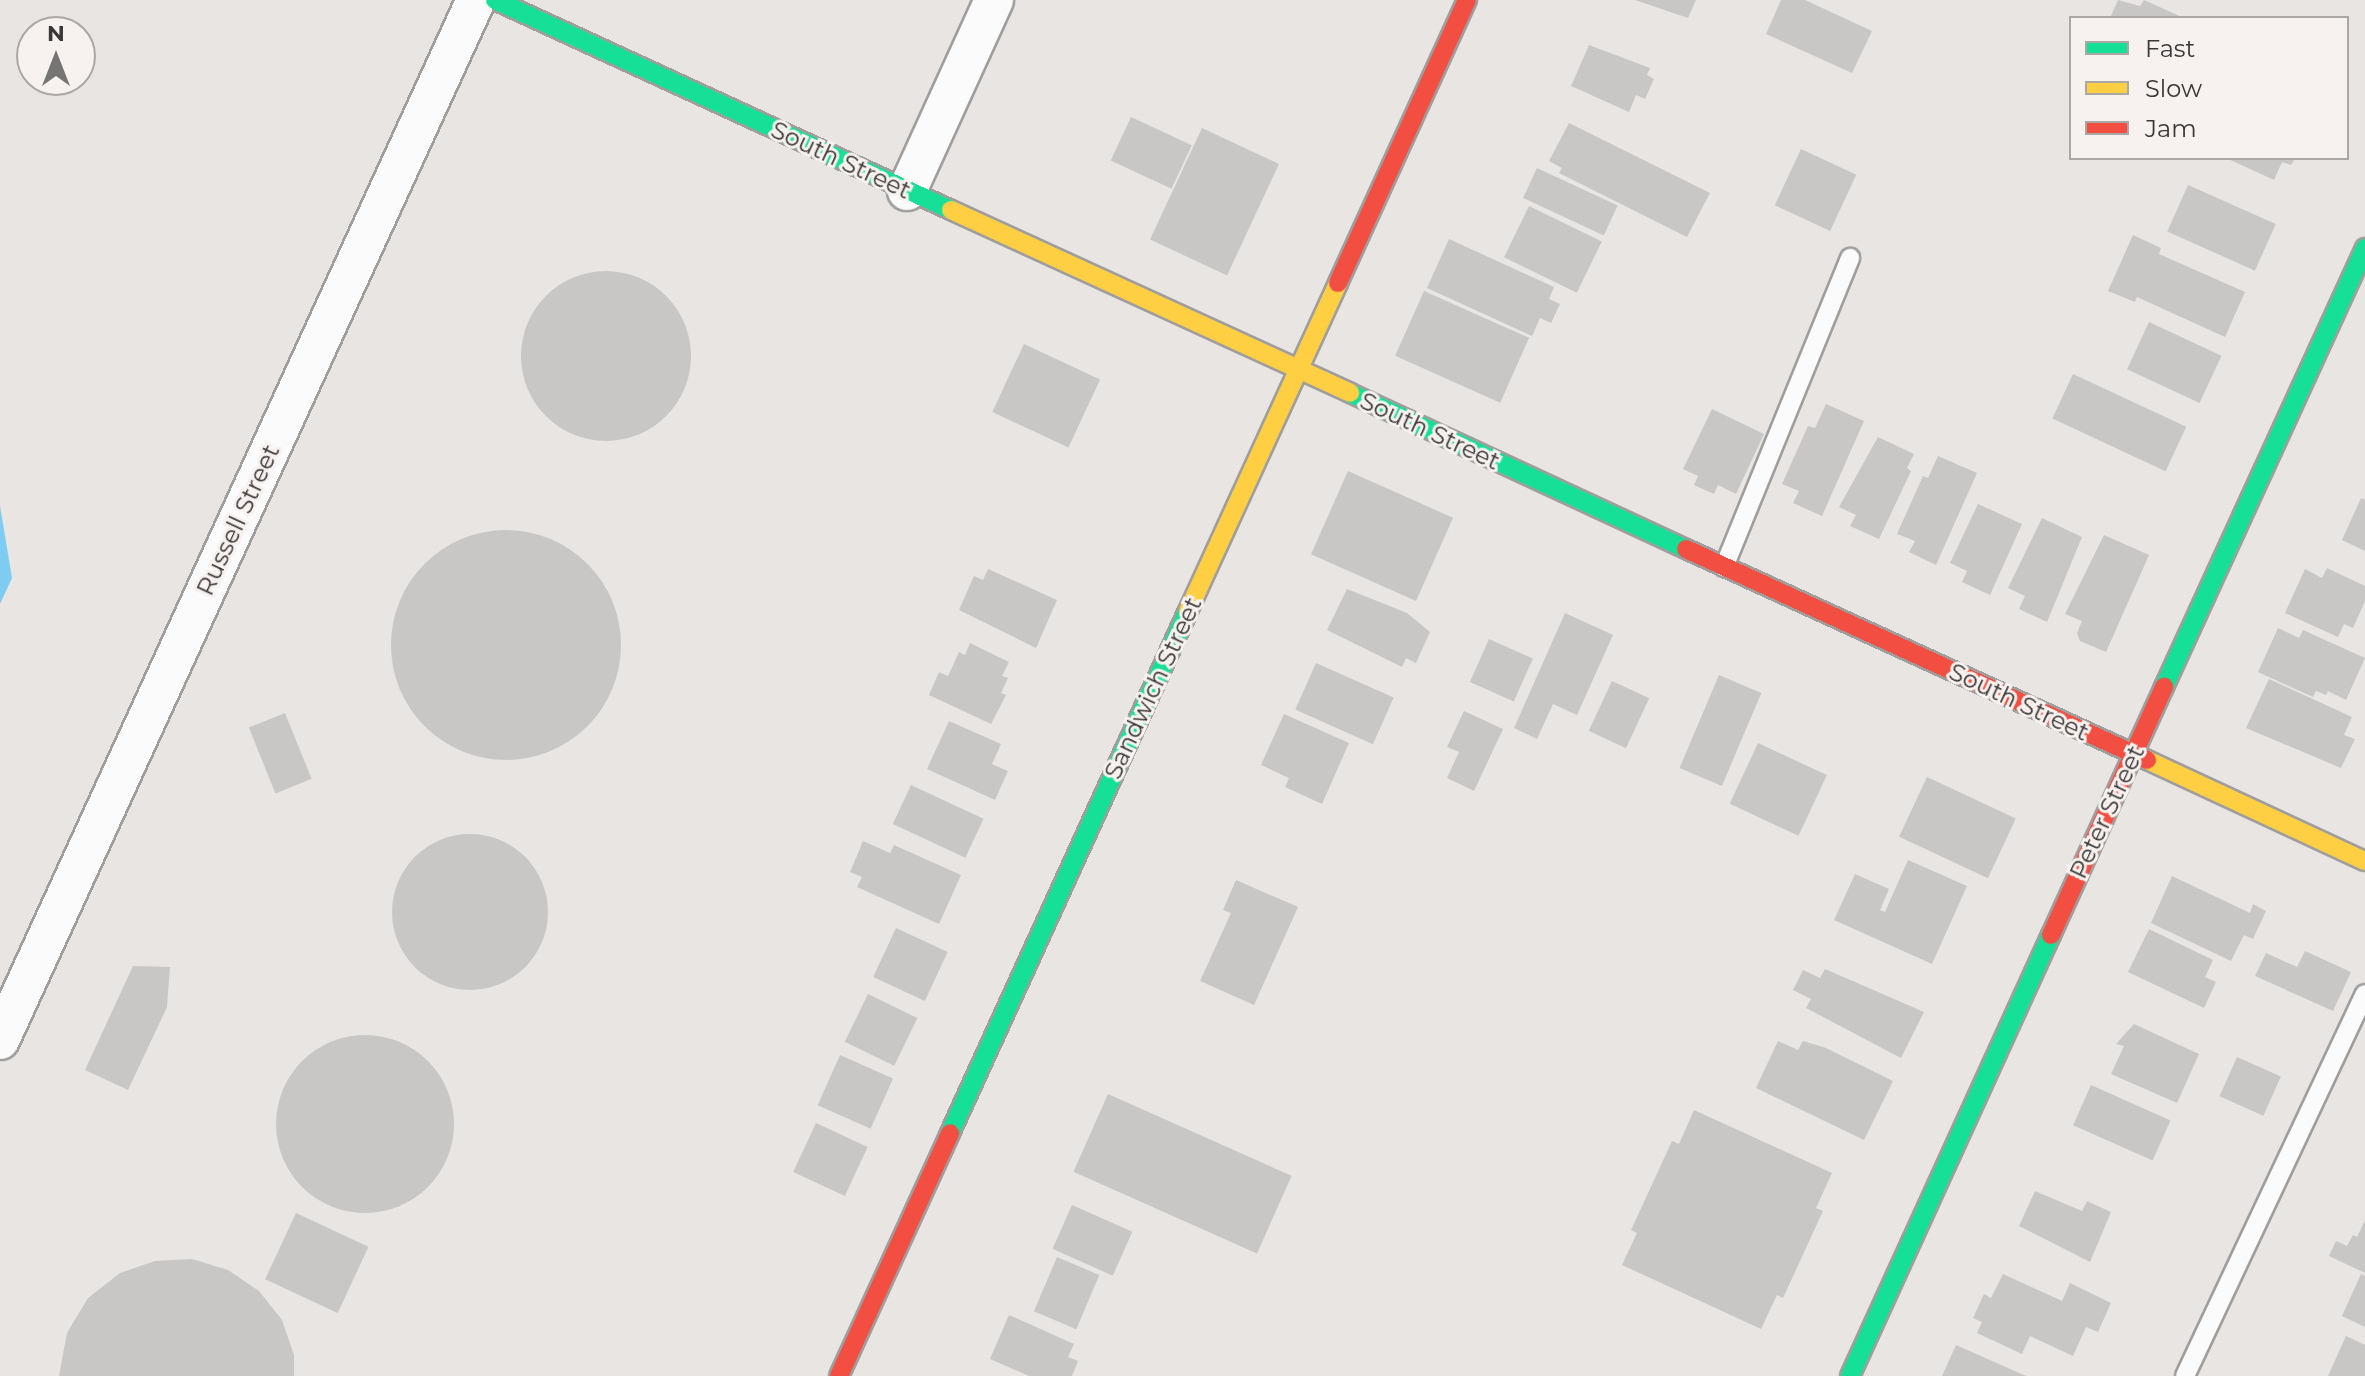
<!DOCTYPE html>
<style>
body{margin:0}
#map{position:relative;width:2365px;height:1376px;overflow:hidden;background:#e8e5e3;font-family:Montserrat,sans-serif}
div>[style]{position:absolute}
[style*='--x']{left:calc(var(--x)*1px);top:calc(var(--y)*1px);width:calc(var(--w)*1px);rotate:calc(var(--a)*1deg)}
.water>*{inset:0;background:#7fccf2}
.building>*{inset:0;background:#c9c7c5;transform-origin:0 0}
.round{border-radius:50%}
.roads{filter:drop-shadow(2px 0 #a09e9d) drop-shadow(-2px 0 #a09e9d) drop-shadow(0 2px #a09e9d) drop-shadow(0 -2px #a09e9d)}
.lane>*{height:18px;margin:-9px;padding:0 9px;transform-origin:9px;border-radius:9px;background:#fcfbfb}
.street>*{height:38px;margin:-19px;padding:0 19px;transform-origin:19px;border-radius:19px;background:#fcfbfb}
.fast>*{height:18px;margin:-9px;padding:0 9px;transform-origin:9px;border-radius:9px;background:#16e098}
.slow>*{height:18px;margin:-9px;padding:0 9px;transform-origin:9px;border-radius:9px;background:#ffcf43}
.jam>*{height:18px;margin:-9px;padding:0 9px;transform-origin:9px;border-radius:9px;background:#f24e42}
span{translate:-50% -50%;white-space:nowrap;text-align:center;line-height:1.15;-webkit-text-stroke:6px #f7f1ef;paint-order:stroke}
.street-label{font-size:24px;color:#3a3837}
.legend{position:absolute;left:2069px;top:16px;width:280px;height:144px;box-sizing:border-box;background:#f7f1ef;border:2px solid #aba7a5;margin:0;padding:10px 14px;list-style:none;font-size:24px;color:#3a3837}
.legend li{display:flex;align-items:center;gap:16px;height:40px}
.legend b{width:40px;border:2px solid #aba7a5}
.north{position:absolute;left:16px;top:16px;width:80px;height:80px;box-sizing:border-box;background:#f7f1ef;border:2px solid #aba7a5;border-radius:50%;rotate:0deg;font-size:22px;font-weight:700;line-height:32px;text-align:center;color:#3a3837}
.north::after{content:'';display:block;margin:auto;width:28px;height:36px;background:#777573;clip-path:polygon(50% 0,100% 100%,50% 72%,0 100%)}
</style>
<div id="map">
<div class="water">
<div style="clip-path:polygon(0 506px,12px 578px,0 604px)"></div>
</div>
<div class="building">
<div style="clip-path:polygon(1635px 0,1696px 0,1688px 18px)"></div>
<div style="clip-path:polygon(1781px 0,1805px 0,1872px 31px,1852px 73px,1766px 34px)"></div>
<div style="clip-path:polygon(2118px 0,2140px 6px,2144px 0,2184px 18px,2110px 18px)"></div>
<div style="clip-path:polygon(1589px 45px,1650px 68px,1647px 75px,1654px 79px,1645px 99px,1636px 95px,1629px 112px,1571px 86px)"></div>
<div style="left:1131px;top:117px;width:67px;height:48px;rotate:25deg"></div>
<div style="clip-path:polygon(1569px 123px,1710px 193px,1687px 237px,1559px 173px,1562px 168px,1549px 161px)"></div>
<div style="left:1202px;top:128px;width:85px;height:123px;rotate:25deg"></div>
<div style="left:1801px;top:149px;width:61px;height:62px;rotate:25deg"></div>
<div style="clip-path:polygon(2226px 158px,2295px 158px,2291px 165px,2282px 162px,2274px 180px)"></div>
<div style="left:1537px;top:168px;width:89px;height:33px;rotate:25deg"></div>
<div style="left:2188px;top:185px;width:96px;height:51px;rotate:24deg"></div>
<div style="left:1529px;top:206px;width:81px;height:57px;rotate:26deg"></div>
<div style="clip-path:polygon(2133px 235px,2161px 248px,2159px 254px,2245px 292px,2225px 337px,2137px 297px,2135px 302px,2108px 291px)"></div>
<div style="clip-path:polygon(1449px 239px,1554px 287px,1549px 299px,1560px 304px,1551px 323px,1540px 318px,1532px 336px,1427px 288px)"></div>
<div class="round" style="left:521px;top:271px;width:170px;height:170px"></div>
<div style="left:1424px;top:291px;width:115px;height:71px;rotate:24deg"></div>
<div style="left:2149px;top:322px;width:80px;height:52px;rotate:25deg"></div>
<div style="left:1024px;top:344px;width:84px;height:75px;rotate:25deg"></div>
<div style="left:2073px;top:374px;width:125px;height:49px;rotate:25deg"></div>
<div style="clip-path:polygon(1826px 404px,1864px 421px,1822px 516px,1793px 503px,1799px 491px,1782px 484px,1808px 426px,1815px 428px)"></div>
<div style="clip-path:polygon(1712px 409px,1764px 434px,1736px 494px,1718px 485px,1714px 494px,1694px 485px,1698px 476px,1683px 469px)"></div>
<div style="clip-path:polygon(1878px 437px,1914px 454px,1907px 468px,1911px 471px,1879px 539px,1850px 526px,1856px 515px,1839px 507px)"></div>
<div style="clip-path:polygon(1938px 456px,1977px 473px,1936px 565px,1909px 552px,1915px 541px,1897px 534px,1923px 476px,1928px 478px)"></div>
<div style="left:1348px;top:471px;width:115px;height:91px;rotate:24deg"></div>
<div style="clip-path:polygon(2361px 498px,2365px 500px,2365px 551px,2342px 540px)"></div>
<div style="clip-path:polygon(1978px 504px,2022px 524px,1990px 595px,1962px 582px,1967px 571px,1950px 563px)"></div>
<div style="clip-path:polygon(2042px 518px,2082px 537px,2047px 622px,2019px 609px,2025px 596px,2008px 588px)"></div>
<div class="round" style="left:391px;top:530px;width:230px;height:230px"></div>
<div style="clip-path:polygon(2104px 535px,2149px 555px,2106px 652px,2080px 641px,2077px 633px,2082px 621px,2065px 614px)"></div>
<div style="clip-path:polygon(2327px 568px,2365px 586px,2365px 601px,2353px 628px,2344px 624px,2338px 637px,2285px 613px,2305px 569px,2322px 578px)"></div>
<div style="clip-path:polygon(988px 569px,1057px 600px,1036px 648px,959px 610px,974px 576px,983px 580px)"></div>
<div style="clip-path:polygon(1347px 589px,1407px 613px,1430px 632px,1416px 663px,1406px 658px,1402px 667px,1327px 630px)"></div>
<div style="clip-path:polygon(1565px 613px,1613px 635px,1577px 715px,1553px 704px,1537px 739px,1514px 728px)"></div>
<div style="clip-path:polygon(2278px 628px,2299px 638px,2303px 630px,2365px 658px,2346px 700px,2328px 691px,2326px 695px,2316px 691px,2313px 697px,2258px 672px)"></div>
<div style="left:1489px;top:639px;width:48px;height:47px;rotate:24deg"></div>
<div style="clip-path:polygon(970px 643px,1009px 662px,1002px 676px,1008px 678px,1001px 693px,1006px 695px,991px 724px,929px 695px,939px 672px,948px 676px,959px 652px,965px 655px)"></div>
<div style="left:1316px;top:663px;width:85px;height:51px;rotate:24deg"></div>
<div style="left:1719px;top:675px;width:46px;height:101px;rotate:23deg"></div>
<div style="clip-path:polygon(2269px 679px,2352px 717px,2344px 735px,2355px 739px,2341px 768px,2246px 728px)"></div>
<div style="left:1612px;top:681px;width:41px;height:55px;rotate:25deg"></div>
<div style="clip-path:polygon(1464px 711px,1503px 729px,1474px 791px,1447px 778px,1459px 752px,1447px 747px)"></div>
<div style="left:285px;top:713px;width:71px;height:39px;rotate:68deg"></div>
<div style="clip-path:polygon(1284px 714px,1349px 743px,1322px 804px,1285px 787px,1289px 778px,1261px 765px)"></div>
<div style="clip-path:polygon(949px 721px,1001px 744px,992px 764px,1008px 771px,995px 800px,927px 769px)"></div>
<div style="left:1758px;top:743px;width:76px;height:67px;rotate:25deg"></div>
<div style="left:1927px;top:777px;width:98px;height:66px;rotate:25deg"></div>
<div style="left:911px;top:785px;width:80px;height:43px;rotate:25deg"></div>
<div class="round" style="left:392px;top:834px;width:156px;height:156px"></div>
<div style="clip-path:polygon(863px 841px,890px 853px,894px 845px,961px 875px,939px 924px,857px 887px,862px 877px,850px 872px)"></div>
<div style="clip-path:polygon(1908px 860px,1967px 886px,1932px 964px,1834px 920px,1855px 874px,1889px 889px,1880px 910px,1885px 912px)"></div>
<div style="clip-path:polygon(2172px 876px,2250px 913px,2253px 904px,2266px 911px,2253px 939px,2244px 935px,2231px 961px,2151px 923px)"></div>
<div style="clip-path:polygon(1236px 880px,1298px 907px,1254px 1005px,1200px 981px,1231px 913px,1223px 910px)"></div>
<div style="left:896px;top:928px;width:57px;height:54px;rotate:25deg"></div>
<div style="clip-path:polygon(2149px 929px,2213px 960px,2205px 977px,2216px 982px,2204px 1008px,2128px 972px)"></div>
<div style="clip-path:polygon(2305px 951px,2351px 972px,2333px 1011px,2255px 976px,2266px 953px,2297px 967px)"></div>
<div style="clip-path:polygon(133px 966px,170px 967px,167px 1007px,128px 1090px,85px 1070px)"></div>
<div style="clip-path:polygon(1825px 969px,1924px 1012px,1901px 1058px,1806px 1008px,1811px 999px,1793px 990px,1803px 970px,1820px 978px)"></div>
<div style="left:868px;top:994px;width:55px;height:53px;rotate:26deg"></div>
<div style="clip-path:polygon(2134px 1024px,2199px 1054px,2177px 1103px,2111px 1074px,2124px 1046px,2116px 1044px)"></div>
<div class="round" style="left:276px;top:1035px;width:178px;height:178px"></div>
<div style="clip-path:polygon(1778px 1041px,1798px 1050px,1803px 1041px,1826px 1048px,1893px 1081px,1864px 1140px,1756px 1088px)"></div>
<div style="left:840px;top:1055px;width:58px;height:55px;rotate:24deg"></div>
<div style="left:2237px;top:1057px;width:48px;height:43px;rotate:24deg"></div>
<div style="left:2091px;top:1085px;width:87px;height:44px;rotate:24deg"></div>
<div style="left:1108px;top:1094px;width:201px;height:85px;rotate:24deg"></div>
<div style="clip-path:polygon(1694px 1110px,1832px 1173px,1816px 1208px,1823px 1211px,1783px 1298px,1777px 1295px,1761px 1329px,1622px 1265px,1637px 1233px,1631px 1230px,1672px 1141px,1679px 1144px)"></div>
<div style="left:816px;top:1123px;width:57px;height:54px;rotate:25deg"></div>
<div style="clip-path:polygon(2035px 1191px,2082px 1211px,2087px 1201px,2111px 1212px,2090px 1262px,2019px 1226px)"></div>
<div style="left:1072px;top:1205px;width:66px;height:48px;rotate:24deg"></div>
<div style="left:296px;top:1213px;width:80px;height:73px;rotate:25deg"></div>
<div style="clip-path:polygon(2365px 1220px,2365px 1273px,2329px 1256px,2336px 1241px,2347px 1246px,2353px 1235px,2357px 1237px)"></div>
<div style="left:1057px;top:1257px;width:46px;height:59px;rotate:23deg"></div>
<div style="clip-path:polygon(192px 1259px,228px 1270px,259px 1291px,282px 1320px,294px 1355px,294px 1376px,59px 1376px,67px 1333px,88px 1298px,120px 1273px,155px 1261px)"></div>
<div style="clip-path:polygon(2003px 1274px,2062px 1301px,2070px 1283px,2111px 1303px,2098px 1332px,2086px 1327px,2073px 1356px,2030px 1336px,2022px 1354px,1977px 1333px,1982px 1322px,1973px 1318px,1984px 1294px,1991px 1298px)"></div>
<div style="clip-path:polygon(2361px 1274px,2365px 1276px,2365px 1327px,2342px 1316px)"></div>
<div style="clip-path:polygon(1009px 1315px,1074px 1344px,1068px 1357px,1078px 1361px,1072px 1376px,1029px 1376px,990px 1359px)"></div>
<div style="clip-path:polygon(2346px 1336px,2365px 1345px,2365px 1376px,2328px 1376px)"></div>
<div style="clip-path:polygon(1956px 1345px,2026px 1376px,1942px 1376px)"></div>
</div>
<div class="roads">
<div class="lane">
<div style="--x:1724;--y:567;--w:334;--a:-67.8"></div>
<div style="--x:2185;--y:1376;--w:422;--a:-64.8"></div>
</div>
<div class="street">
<div style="--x:907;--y:191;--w:210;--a:-65.5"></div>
<div style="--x:0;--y:1040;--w:1144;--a:-65.41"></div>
</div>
<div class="fast">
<div style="--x:495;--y:0;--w:502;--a:24.73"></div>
<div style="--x:1350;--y:393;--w:370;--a:24.9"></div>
<div style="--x:2164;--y:687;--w:483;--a:-65.4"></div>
<div style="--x:950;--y:1133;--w:574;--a:-65.49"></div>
<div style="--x:1850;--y:1376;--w:485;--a:-65.5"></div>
</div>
<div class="slow">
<div style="--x:951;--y:210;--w:439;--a:24.6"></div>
<div style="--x:1188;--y:611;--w:361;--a:-65.4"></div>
<div style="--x:2147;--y:760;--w:240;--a:24.9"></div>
</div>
<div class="jam">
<div style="--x:1338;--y:283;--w:311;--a:-65.5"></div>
<div style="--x:1686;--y:549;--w:507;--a:24.59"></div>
<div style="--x:2051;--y:935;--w:273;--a:-65.5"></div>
<div style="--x:839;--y:1376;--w:267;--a:-65.4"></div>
</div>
</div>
<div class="street-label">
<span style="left:841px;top:160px;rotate:25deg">South Street</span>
<span style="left:1430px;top:431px;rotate:25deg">South Street</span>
<span style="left:238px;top:520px;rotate:-65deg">Russell Street</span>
<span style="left:1153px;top:688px;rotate:-65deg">Sandwich Street</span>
<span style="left:2019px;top:702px;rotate:25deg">South Street</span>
<span style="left:2107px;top:812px;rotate:-65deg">Peter Street</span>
</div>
<ul class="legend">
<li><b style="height:10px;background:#16e098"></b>Fast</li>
<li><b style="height:10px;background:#ffcf43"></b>Slow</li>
<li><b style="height:10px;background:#f24e42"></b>Jam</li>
</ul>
<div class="north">N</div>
</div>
